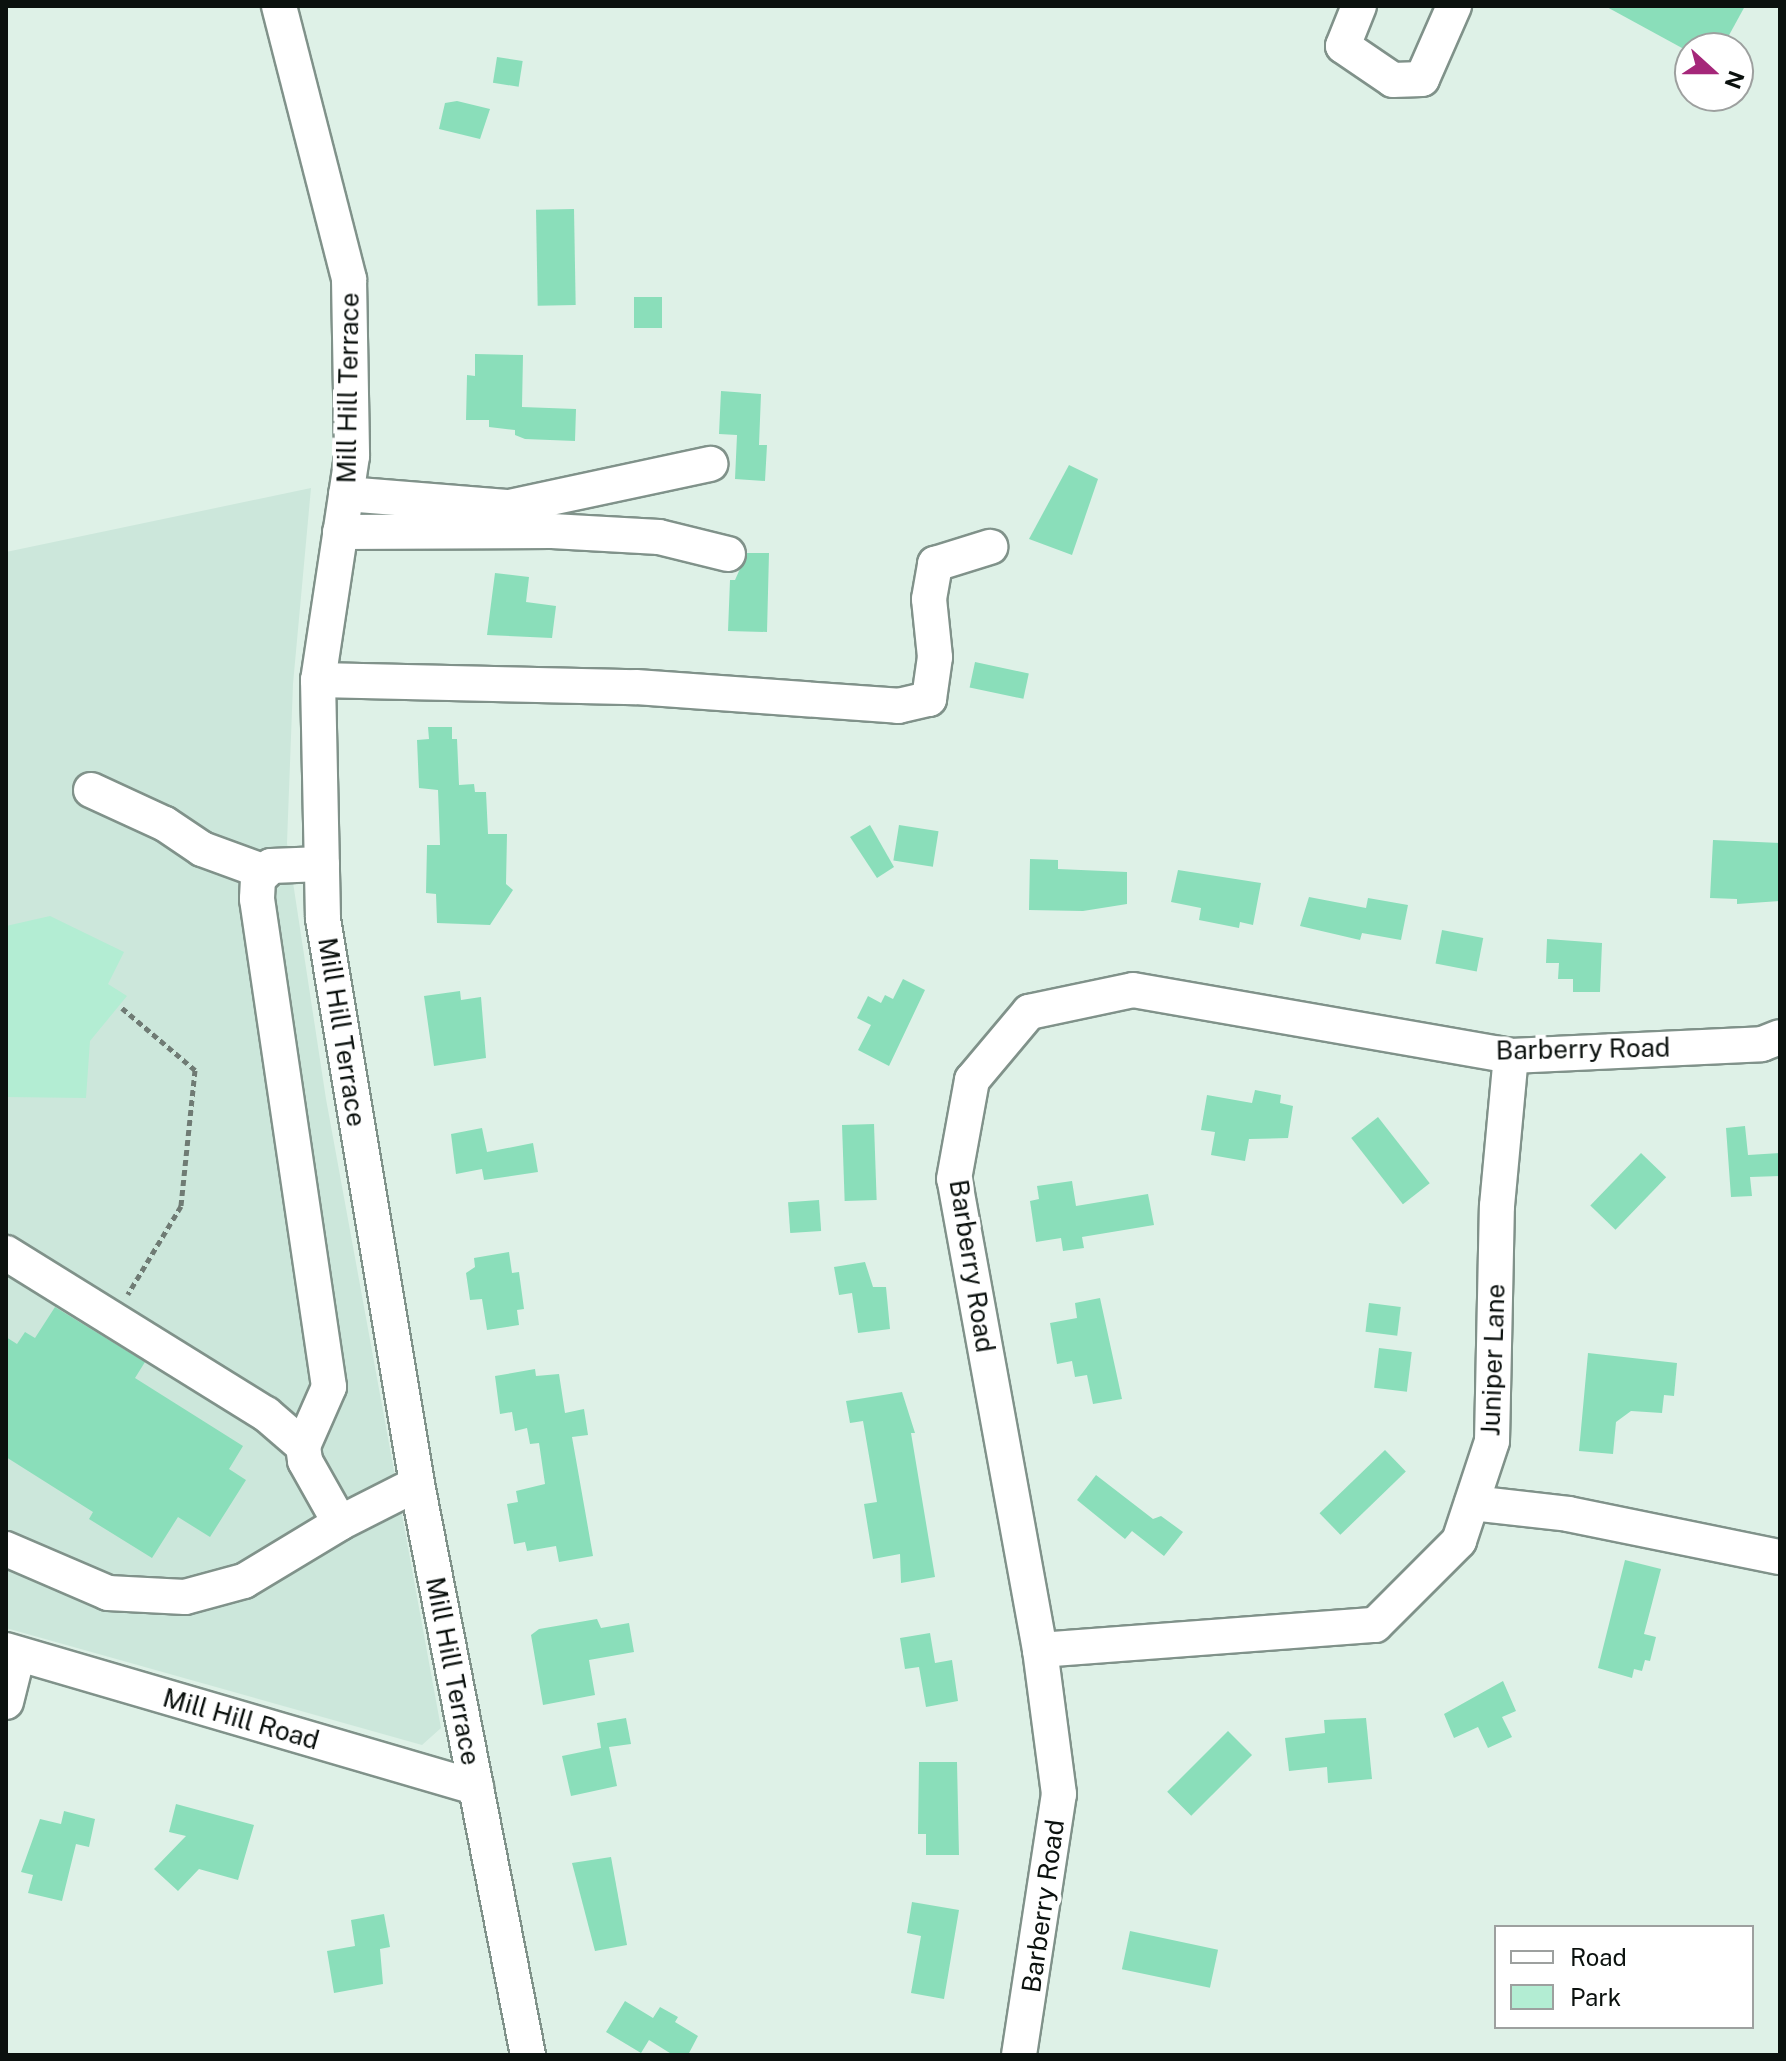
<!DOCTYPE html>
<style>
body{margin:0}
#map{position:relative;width:1786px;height:2061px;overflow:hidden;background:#def1e7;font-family:"Public Sans",sans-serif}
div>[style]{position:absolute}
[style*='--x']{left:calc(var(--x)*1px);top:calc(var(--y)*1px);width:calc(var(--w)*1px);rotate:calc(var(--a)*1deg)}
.built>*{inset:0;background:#cce7db}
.green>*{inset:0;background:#b3edd3}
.building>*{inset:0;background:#8adeba;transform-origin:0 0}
.path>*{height:5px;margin-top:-2.5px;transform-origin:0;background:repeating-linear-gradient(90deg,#6f7b74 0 6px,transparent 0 10px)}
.roads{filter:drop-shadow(2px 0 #80928a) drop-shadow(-2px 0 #80928a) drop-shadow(0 2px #80928a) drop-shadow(0 -2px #80928a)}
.minor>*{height:34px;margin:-17px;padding:0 17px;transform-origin:17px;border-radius:17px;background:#fff}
span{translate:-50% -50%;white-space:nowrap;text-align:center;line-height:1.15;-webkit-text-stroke:8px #fff;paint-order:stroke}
.street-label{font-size:26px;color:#0b110e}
.frame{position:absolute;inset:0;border:8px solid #0b110e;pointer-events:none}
.legend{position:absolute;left:1494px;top:1925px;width:260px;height:104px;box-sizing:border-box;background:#fff;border:2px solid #9da09f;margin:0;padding:10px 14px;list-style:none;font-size:24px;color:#0b110e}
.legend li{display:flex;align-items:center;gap:16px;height:40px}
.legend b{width:40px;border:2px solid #9da09f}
.north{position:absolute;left:1674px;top:32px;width:80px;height:80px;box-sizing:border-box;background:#fff;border:2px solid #9da09f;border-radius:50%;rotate:111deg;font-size:22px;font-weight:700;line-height:32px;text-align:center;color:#0b110e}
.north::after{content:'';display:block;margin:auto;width:28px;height:36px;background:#a52779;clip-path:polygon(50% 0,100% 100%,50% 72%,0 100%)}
</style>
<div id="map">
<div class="built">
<div style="clip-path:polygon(311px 488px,293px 684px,287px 843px,326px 1099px,441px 1728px,422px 1745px,6px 1628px,6px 552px)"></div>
</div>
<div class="green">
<div style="clip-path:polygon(50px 916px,124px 952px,108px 984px,127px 996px,90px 1041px,86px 1098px,6px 1097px,6px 926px)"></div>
</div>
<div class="building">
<div style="clip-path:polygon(1605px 6px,1745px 6px,1722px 48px,1682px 48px)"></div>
<div style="left:497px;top:57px;width:26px;height:26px;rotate:9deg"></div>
<div style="clip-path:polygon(457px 101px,490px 109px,480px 139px,439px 129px,445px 103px)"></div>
<div style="left:574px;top:209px;width:96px;height:38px;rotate:89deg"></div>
<div style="left:634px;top:297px;width:28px;height:31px"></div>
<div style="clip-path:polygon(475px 354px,523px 355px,522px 407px,576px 409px,575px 441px,525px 439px,515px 435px,515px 430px,489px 427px,489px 420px,466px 420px,467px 375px,475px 376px)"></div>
<div style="clip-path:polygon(721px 391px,761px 394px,759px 445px,767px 445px,765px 481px,735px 479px,737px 435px,719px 434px)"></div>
<div style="clip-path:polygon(1069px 465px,1098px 479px,1072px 555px,1029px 539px)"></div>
<div style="clip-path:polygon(747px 553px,769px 553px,767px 632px,728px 631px,730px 580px,735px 580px)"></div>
<div style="clip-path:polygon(495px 573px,529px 577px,526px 602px,556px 606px,552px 638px,487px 635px)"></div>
<div style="left:975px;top:662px;width:55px;height:26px;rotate:12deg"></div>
<div style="clip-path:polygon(428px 727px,452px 727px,452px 739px,457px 739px,459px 785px,474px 784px,475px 792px,486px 792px,488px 834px,507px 834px,506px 884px,513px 890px,490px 925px,437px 923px,436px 894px,426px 893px,427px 845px,440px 845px,438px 790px,419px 788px,417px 740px,429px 739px)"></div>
<div style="clip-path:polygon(870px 825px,894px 867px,877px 878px,850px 837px)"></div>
<div style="left:899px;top:825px;width:40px;height:36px;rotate:9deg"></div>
<div style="clip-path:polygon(1713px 840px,1780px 843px,1780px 901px,1737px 904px,1737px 899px,1710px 898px)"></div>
<div style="clip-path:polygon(1030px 859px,1058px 860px,1058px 869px,1127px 872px,1127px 904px,1083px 911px,1029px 910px)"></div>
<div style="clip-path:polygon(1178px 870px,1261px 883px,1253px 925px,1240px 922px,1239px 928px,1199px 920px,1201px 908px,1171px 902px)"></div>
<div style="clip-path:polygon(1309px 897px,1366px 908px,1368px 898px,1408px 905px,1401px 940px,1362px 933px,1360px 940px,1300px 926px)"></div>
<div style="left:1442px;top:930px;width:42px;height:34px;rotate:11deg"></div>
<div style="clip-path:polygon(1547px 939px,1602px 943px,1600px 992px,1573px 992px,1573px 979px,1558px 979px,1559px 963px,1546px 963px)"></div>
<div style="clip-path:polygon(903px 979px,925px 990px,889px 1066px,858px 1050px,871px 1025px,857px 1018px,868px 996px,881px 1003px,885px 995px,893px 999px)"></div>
<div style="clip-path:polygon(460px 991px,461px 1000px,481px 997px,486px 1058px,434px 1066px,424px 996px)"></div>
<div style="clip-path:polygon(1255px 1090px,1281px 1095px,1280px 1103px,1293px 1106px,1288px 1138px,1249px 1139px,1245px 1161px,1211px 1155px,1215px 1132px,1201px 1130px,1207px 1095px,1252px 1103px)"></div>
<div style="left:1378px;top:1117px;width:84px;height:34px;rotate:52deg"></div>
<div style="left:874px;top:1124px;width:76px;height:32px;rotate:88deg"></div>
<div style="clip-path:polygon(1745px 1126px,1748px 1155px,1780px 1153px,1780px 1176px,1750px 1177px,1752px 1196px,1731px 1197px,1726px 1128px)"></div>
<div style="clip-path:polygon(482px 1128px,487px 1152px,533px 1143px,538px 1172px,484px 1180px,482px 1169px,456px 1174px,451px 1134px)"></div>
<div style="left:1641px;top:1153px;width:35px;height:73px;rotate:44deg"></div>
<div style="clip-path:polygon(1072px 1181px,1076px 1206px,1148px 1194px,1154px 1225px,1082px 1237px,1084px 1248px,1063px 1251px,1061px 1238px,1036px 1242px,1030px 1201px,1039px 1199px,1037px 1186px)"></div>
<div style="left:819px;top:1200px;width:31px;height:31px;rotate:86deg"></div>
<div style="clip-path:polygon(509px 1252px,512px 1273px,519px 1272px,524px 1309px,517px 1310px,519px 1325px,487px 1330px,482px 1299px,470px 1300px,466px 1273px,475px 1267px,474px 1258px)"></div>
<div style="clip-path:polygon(865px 1262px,873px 1287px,886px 1287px,890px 1329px,858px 1333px,852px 1293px,839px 1295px,834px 1267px)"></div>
<div style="clip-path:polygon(1100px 1298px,1122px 1399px,1093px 1404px,1087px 1375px,1075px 1377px,1072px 1361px,1057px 1364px,1050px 1323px,1077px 1318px,1075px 1303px)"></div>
<div style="left:1369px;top:1303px;width:32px;height:29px;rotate:7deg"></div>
<div style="clip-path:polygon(55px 1307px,145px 1362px,135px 1378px,243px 1446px,229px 1469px,246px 1480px,210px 1537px,178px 1517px,152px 1558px,89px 1519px,93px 1512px,6px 1457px,6px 1337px,17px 1344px,25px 1332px,35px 1338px)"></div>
<div style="left:1379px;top:1348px;width:33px;height:40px;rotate:7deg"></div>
<div style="clip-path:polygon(1588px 1353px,1677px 1363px,1674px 1396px,1664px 1395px,1662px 1413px,1631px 1411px,1616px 1422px,1613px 1454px,1579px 1451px)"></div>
<div style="clip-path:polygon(535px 1369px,536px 1376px,559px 1374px,565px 1413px,584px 1409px,588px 1435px,572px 1437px,593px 1556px,559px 1562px,556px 1546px,527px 1551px,525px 1542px,514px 1544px,507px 1504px,518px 1502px,516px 1491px,545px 1484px,539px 1443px,530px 1444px,527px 1428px,515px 1431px,512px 1412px,500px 1414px,495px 1376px)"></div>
<div style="clip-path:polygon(902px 1392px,915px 1433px,911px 1433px,935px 1577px,901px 1583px,900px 1554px,873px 1559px,864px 1504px,877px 1502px,863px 1421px,850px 1423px,846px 1401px)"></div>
<div style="left:1385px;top:1450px;width:30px;height:91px;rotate:46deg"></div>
<div style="clip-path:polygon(1096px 1475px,1153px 1519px,1161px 1516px,1183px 1532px,1164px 1556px,1132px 1531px,1125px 1539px,1077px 1500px)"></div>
<div style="clip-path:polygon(1625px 1560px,1661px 1569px,1644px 1634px,1656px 1637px,1650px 1661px,1645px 1660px,1642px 1671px,1634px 1669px,1632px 1678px,1598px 1668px)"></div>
<div style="clip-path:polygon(597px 1619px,601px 1628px,629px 1623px,634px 1652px,589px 1660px,595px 1695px,543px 1705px,531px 1635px,539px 1629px)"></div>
<div style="clip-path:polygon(930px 1633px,935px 1663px,952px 1660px,958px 1701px,926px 1707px,919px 1667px,905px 1669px,900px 1638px)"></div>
<div style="clip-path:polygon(1503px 1681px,1516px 1711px,1502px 1717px,1512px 1737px,1488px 1748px,1478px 1727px,1454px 1738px,1444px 1714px)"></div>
<div style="clip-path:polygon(626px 1718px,631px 1744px,609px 1747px,617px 1786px,571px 1796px,562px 1756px,601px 1748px,597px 1723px)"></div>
<div style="clip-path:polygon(1366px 1718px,1372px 1779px,1328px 1783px,1327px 1767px,1289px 1771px,1285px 1738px,1325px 1733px,1324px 1720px)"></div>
<div style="left:1228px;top:1731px;width:34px;height:86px;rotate:45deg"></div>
<div style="clip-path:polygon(919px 1762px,957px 1762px,959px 1855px,926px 1855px,926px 1834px,918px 1834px)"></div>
<div style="clip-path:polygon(176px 1804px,254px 1825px,238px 1880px,199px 1869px,178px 1891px,154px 1869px,186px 1836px,169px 1832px)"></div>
<div style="clip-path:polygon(64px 1811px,95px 1819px,89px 1847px,76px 1844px,62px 1901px,28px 1893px,33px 1875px,21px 1872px,40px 1819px,61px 1824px)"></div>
<div style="clip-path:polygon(611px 1857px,627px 1945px,595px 1951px,572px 1863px)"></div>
<div style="clip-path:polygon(912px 1902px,959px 1910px,944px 1999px,911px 1993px,921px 1936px,907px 1933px)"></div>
<div style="clip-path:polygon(384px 1914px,390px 1947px,380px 1949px,383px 1984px,334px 1993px,327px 1951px,355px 1946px,351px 1920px)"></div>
<div style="left:1130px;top:1931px;width:90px;height:39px;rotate:12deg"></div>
<div style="clip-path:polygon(625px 2001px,653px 2018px,660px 2007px,678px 2017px,675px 2022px,698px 2036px,688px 2055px,673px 2055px,649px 2040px,641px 2053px,606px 2032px)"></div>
</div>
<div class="path">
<div style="--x:122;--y:1008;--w:96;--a:40.3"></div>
<div style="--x:195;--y:1070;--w:137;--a:95.9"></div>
<div style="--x:181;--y:1206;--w:103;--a:121.1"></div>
</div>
<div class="roads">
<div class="minor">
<div style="--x:279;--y:6;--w:282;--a:75.6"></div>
<div style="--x:349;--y:279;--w:177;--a:89"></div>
<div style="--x:352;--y:456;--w:227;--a:98.6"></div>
<div style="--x:318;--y:680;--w:239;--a:88.8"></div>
<div style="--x:323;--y:919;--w:573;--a:80.55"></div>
<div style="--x:417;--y:1484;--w:582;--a:79"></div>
<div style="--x:1359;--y:6;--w:43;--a:111.8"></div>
<div style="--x:1343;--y:46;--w:60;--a:34.2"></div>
<div style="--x:1393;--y:80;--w:29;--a:-2"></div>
<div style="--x:1422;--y:79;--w:80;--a:-66.3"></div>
<div style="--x:346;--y:494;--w:164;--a:4.6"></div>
<div style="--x:509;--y:507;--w:206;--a:-12.1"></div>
<div style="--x:340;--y:532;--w:212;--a:-0.3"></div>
<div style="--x:552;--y:531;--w:107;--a:3.2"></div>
<div style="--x:659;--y:537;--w:71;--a:13.8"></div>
<div style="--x:318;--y:680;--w:318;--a:1.3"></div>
<div style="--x:636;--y:687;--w:263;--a:4.1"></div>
<div style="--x:898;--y:706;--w:32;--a:-13"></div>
<div style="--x:929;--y:699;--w:42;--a:-81.9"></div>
<div style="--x:935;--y:657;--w:58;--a:-95.9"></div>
<div style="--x:929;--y:599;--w:36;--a:-80"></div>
<div style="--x:935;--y:564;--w:58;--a:-17.2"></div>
<div style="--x:91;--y:790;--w:81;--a:24.7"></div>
<div style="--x:165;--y:824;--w:45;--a:34"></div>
<div style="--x:202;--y:849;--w:67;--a:20.1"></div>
<div style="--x:322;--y:864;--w:51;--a:177.8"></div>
<div style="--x:271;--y:866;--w:18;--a:135"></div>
<div style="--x:258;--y:879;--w:20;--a:93"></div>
<div style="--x:257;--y:899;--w:493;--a:81.6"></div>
<div style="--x:329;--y:1387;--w:64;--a:113.8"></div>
<div style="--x:303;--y:1446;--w:15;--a:82"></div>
<div style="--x:305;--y:1461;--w:71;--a:60.6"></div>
<div style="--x:6;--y:1253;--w:306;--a:31.8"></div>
<div style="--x:266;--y:1414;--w:49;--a:40.9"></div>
<div style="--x:1472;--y:1503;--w:97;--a:6.5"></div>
<div style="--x:1568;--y:1514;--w:216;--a:11.5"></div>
<div style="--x:6;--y:1549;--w:111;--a:23.3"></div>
<div style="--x:108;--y:1593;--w:77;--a:3"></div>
<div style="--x:185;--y:1597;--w:61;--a:-15.2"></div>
<div style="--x:244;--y:1581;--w:112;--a:-31.1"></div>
<div style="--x:340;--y:1523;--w:86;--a:-26.9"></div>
<div style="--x:6;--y:1650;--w:490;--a:16.3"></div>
<div style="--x:1040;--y:1650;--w:336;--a:-4.3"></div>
<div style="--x:1375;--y:1625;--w:119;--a:-45"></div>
<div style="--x:1459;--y:1541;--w:105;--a:-71.7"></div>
<div style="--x:1492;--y:1441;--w:235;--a:-88.8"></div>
<div style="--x:1497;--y:1206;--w:151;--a:-84.7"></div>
<div style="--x:6;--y:1702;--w:49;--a:-76"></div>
<div style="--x:1019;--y:2055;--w:264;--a:-81.3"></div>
<div style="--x:1059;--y:1794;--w:145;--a:-97.5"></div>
<div style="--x:1040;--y:1650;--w:479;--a:-100.3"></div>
<div style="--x:954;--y:1179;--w:101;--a:-79.7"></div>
<div style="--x:972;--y:1080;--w:89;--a:-50"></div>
<div style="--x:1029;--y:1012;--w:106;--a:-11.9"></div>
<div style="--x:1133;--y:990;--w:384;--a:9.9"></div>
<div style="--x:1511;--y:1056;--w:251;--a:-2.7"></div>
<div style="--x:1762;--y:1044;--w:19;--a:-21"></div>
</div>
</div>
<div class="street-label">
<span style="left:348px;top:388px;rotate:-89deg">Mill Hill Terrace</span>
<span style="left:342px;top:1032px;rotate:81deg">Mill Hill Terrace</span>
<span style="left:1583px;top:1049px;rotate:-1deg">Barberry Road</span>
<span style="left:972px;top:1266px;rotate:81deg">Barberry Road</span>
<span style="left:1493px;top:1360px;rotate:-88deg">Juniper Lane</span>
<span style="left:453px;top:1671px;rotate:79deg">Mill Hill Terrace</span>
<span style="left:241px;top:1719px;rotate:16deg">Mill Hill Road</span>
<span style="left:1043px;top:1906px;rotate:-82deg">Barberry Road</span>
</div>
<div class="frame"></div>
<ul class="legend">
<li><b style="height:10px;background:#fff"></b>Road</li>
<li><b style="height:22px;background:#b3edd3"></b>Park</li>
</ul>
<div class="north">N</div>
</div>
